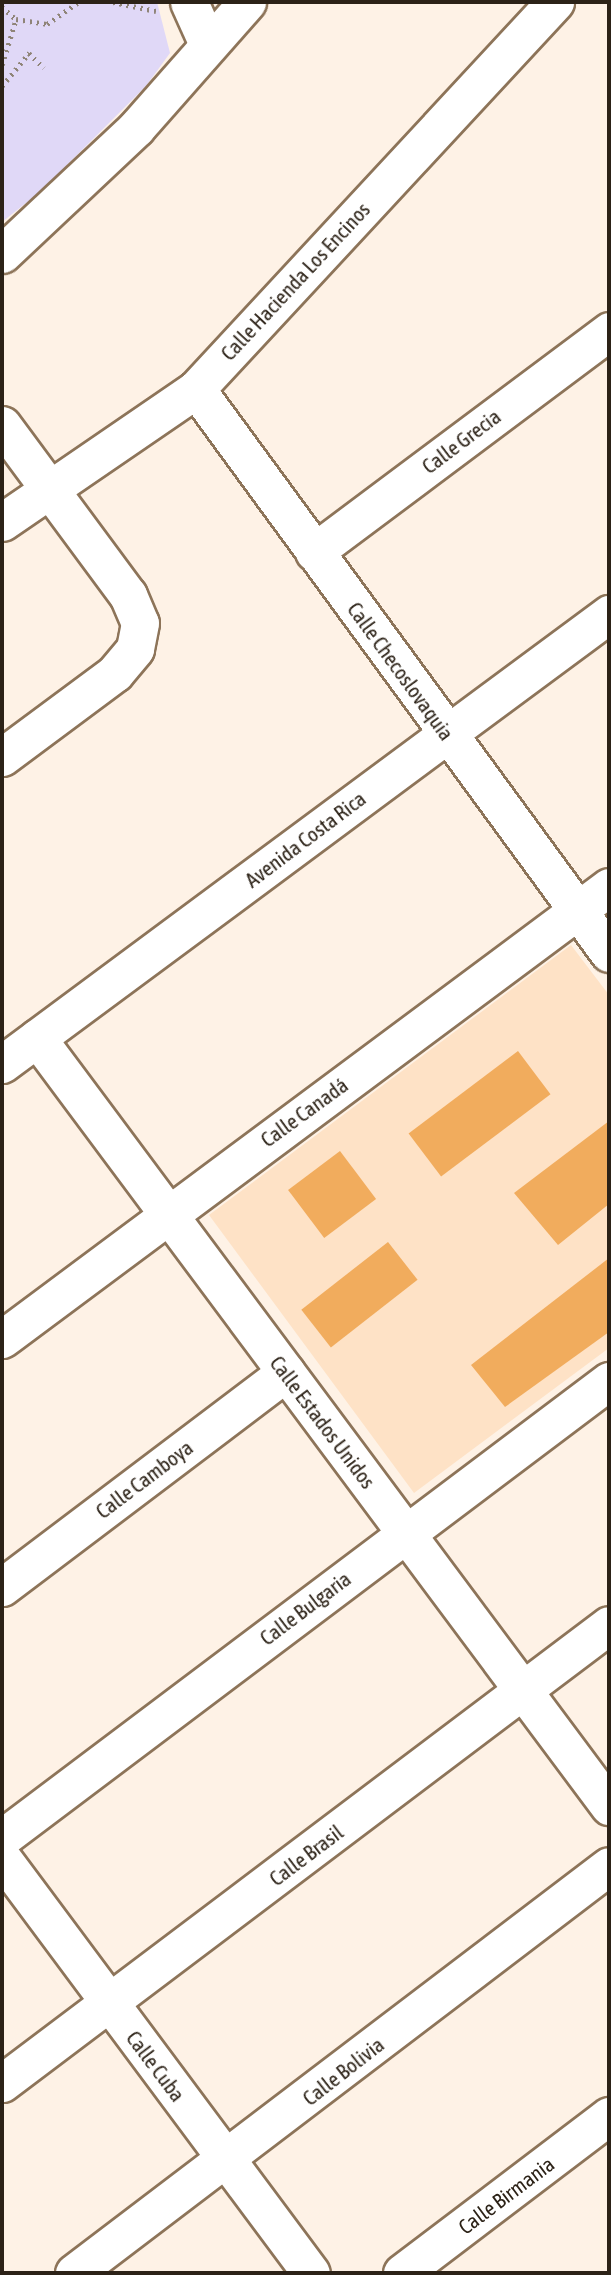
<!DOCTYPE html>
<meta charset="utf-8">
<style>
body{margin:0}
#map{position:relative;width:611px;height:2275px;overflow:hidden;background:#fef2e6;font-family:"Asap Condensed",sans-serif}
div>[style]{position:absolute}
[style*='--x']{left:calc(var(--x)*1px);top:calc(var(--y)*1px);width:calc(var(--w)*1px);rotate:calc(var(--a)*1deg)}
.built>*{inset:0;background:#fee2c6}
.green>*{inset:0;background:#e0d8f7}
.building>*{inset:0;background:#f1ac5d;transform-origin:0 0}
.path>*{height:4.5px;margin-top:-2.25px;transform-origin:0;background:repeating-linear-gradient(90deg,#8f8478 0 2px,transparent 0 7px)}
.roads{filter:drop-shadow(2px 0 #8d7459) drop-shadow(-2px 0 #8d7459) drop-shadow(0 2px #8d7459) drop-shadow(0 -2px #8d7459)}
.minor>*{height:37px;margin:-18.5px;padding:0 18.5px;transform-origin:18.5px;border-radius:18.5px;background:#fff}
span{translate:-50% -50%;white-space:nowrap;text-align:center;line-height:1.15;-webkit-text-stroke:7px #fff;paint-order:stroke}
.street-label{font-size:21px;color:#2c2217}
.frame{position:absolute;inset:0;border:4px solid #2c2217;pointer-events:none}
</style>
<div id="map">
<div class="built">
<div style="clip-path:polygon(571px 945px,609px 995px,609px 1348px,414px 1493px,209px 1215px)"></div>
</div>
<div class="green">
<div style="clip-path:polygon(2px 2px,157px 2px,170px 53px,146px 86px,40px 192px,2px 222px)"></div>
</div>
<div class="building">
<div style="left:518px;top:1051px;width:54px;height:137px;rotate:53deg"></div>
<div style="clip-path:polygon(609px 1121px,609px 1204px,558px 1245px,514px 1193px)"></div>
<div style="left:340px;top:1151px;width:60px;height:65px;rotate:53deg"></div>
<div style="left:388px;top:1242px;width:48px;height:110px;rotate:52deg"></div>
<div style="clip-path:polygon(609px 1258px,609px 1332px,505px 1407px,471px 1365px)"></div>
</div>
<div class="path">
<div style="--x:113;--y:2;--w:44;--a:11.8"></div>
<div style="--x:2;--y:7;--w:18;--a:41"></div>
<div style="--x:16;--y:19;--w:31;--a:9"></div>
<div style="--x:47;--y:24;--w:39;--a:-35"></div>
<div style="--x:2;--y:65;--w:48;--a:-73.1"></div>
<div style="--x:2;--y:86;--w:43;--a:-50.7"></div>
<div style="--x:29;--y:53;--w:21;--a:45"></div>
</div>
<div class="roads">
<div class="minor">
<div style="--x:189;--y:2;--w:44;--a:65.8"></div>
<div style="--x:2;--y:254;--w:184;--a:-43.2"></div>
<div style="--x:136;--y:128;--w:168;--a:-48.6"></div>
<div style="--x:196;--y:389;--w:699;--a:53.79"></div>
<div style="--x:2;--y:425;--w:212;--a:53.5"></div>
<div style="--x:128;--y:595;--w:30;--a:67"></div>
<div style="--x:140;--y:623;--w:26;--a:101"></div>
<div style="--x:135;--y:649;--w:31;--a:130"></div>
<div style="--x:115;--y:673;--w:141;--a:143.4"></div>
<div style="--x:2;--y:522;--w:235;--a:-34.4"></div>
<div style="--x:196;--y:389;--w:528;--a:-47.15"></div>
<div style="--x:314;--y:552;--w:369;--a:-36.8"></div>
<div style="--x:37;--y:1038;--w:958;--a:53.32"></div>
<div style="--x:2;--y:1064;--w:756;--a:-36.55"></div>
<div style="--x:2;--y:1339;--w:757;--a:-36.67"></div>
<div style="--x:2;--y:1587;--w:356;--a:-37.1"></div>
<div style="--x:2;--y:1838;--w:760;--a:-36.98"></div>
<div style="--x:2;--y:1858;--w:517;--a:53.33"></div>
<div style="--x:2;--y:2083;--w:760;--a:-37.04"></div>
<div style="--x:74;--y:2273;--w:672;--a:-37.26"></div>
<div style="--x:402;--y:2273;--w:260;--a:-37.2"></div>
</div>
</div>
<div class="street-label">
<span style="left:295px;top:281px;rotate:-47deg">Calle Hacienda Los Encinos</span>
<span style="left:461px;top:441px;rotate:-37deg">Calle Grecia</span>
<span style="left:401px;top:671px;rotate:54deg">Calle Checoslovaquia</span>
<span style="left:305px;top:839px;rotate:-37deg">Avenida Costa Rica</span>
<span style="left:304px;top:1112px;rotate:-36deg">Calle Canadá</span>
<span style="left:323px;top:1422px;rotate:53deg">Calle Estados Unidos</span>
<span style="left:144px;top:1479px;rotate:-37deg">Calle Camboya</span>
<span style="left:305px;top:1608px;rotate:-37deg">Calle Bulgaria</span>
<span style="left:306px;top:1855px;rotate:-37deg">Calle Brasil</span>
<span style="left:156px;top:2066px;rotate:53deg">Calle Cuba</span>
<span style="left:343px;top:2071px;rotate:-38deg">Calle Bolivia</span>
<span style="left:506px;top:2195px;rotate:-37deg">Calle Birmania</span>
</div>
<div class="frame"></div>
</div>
